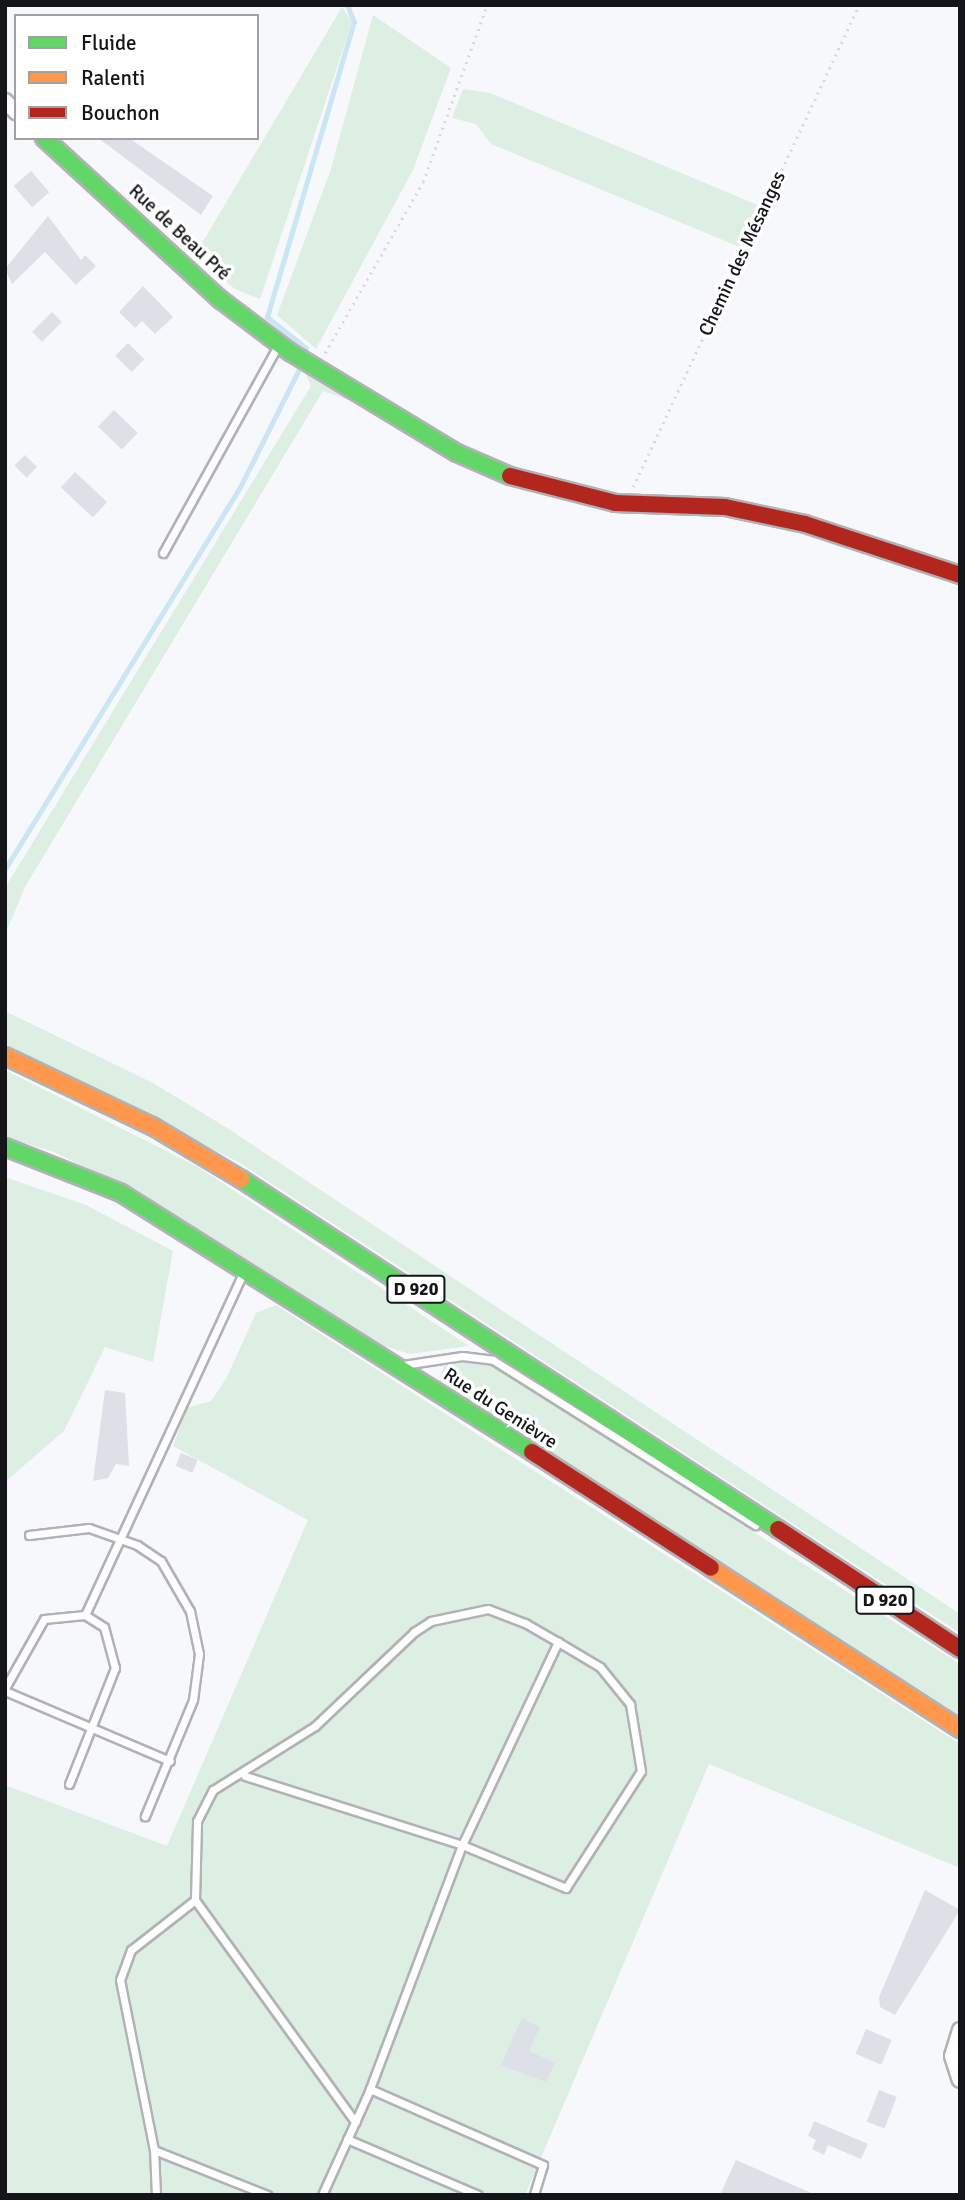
<!DOCTYPE html>
<meta charset="utf-8">
<style>
body{margin:0}
#map{position:relative;width:965px;height:2200px;overflow:hidden;background:#f7f8fc;font-family:Signika,sans-serif}
div>[style]{position:absolute}
[style*='--x']{left:calc(var(--x)*1px);top:calc(var(--y)*1px);width:calc(var(--w)*1px);rotate:calc(var(--a)*1deg)}
.green>*{inset:0;background:#ddeee2}
.stream>*{height:5px;margin:-2.5px;padding:0 2.5px;transform-origin:2.5px;border-radius:2.5px;background:#cae5f3}
.building>*{inset:0;background:#dee0e8;transform-origin:0 0}
.path>*{height:2.5px;margin-top:-1.25px;transform-origin:0;background:repeating-linear-gradient(90deg,#d8d9da 0 2px,transparent 0 7px)}
.roads{filter:drop-shadow(2px 0 #b1b2b5) drop-shadow(-2px 0 #b1b2b5) drop-shadow(0 2px #b1b2b5) drop-shadow(0 -2px #b1b2b5)}
.lane>*{height:7px;margin:-3.5px;padding:0 3.5px;transform-origin:3.5px;border-radius:3.5px;background:#fefeff}
.street>*{height:14px;margin:-7px;padding:0 7px;transform-origin:7px;border-radius:7px;background:#fefeff}
.fast>*{height:16px;margin:-8px;padding:0 8px;transform-origin:8px;border-radius:8px;background:#63d668}
.slow>*{height:16px;margin:-8px;padding:0 8px;transform-origin:8px;border-radius:8px;background:#ff974d}
.jam>*{height:16px;margin:-8px;padding:0 8px;transform-origin:8px;border-radius:8px;background:#b3261e}
span{translate:-50% -50%;white-space:nowrap;text-align:center;line-height:1.15;-webkit-text-stroke:7px #fff;paint-order:stroke}
.shield-label span{padding:2px 5px;background:#fff;border:2px solid;border-radius:5px;-webkit-text-stroke-width:0}
.shield-label{font-size:18px;color:#141518;font-weight:700}
.street-label{font-size:19px;color:#141518}
.frame{position:absolute;inset:0;border:7px solid #141518;pointer-events:none}
.legend{position:absolute;left:14px;top:14px;width:245px;height:126px;box-sizing:border-box;background:#fff;border:2px solid #a1a1a3;margin:0;padding:9px 12px;list-style:none;font-size:21px;color:#141518}
.legend li{display:flex;align-items:center;gap:14px;height:35px}
.legend b{width:35px;border:2px solid #a1a1a3}
</style>
<div id="map">
<div class="green">
<div style="clip-path:polygon(342px 7px,352px 22px,260px 299px,235px 289px,195px 255px)"></div>
<div style="clip-path:polygon(373px 15px,451px 68px,413px 170px,316px 349px,277px 315px,330px 172px)"></div>
<div style="clip-path:polygon(463px 89px,490px 93px,760px 206px,740px 247px,491px 144px,476px 124px,452px 118px)"></div>
<div style="clip-path:polygon(303px 368px,362px 405px,323px 391px,25px 887px,5px 935px,5px 888px,311px 386px)"></div>
<div style="clip-path:polygon(5px 1011px,153px 1083px,224px 1126px,960px 1614px,960px 1633px,240px 1163px,5px 1044px)"></div>
<div style="clip-path:polygon(5px 1070px,198px 1167px,469px 1346px,410px 1354px,378px 1344px,153px 1201px,54px 1152px,5px 1137px)"></div>
<div style="clip-path:polygon(5px 1177px,86px 1205px,173px 1251px,153px 1362px,105px 1347px,64px 1431px,5px 1482px)"></div>
<div style="clip-path:polygon(276px 1305px,960px 1744px,960px 1868px,709px 1764px,525px 2195px,5px 2195px,5px 1785px,167px 1846px,308px 1520px,173px 1446px,187px 1408px,211px 1401px,226px 1379px,256px 1313px)"></div>
<div style="clip-path:polygon(475px 1361px,495px 1367px,960px 1664px,960px 1719px,437px 1385px,444px 1366px)"></div>
</div>
<div class="stream">
<div style="--x:306;--y:348;--w:50;--a:-141.5"></div>
<div style="--x:267;--y:317;--w:308;--a:-73.6"></div>
<div style="--x:354;--y:22;--w:18;--a:-112"></div>
<div style="--x:5;--y:869;--w:446;--a:-58.4"></div>
<div style="--x:239;--y:489;--w:134;--a:-63.4"></div>
</div>
<div class="building">
<div style="clip-path:polygon(98px 138px,129px 138px,213px 196px,201px 215px)"></div>
<div style="left:31px;top:171px;width:28px;height:23px;rotate:49deg"></div>
<div style="clip-path:polygon(48px 216px,81px 260px,85px 255px,96px 266px,76px 285px,45px 252px,12px 284px,5px 269px)"></div>
<div style="clip-path:polygon(143px 286px,173px 317px,155px 334px,142px 321px,135px 328px,119px 312px)"></div>
<div style="left:52px;top:312px;width:14px;height:28px;rotate:45deg"></div>
<div style="left:128px;top:343px;width:23px;height:18px;rotate:45deg"></div>
<div style="left:114px;top:410px;width:33px;height:23px;rotate:44deg"></div>
<div style="left:25px;top:455px;width:17px;height:15px;rotate:45deg"></div>
<div style="left:75px;top:472px;width:44px;height:21px;rotate:43deg"></div>
<div style="clip-path:polygon(105px 1390px,125px 1393px,129px 1466px,116px 1464px,108px 1478px,93px 1481px)"></div>
<div style="left:181px;top:1453px;width:18px;height:14px;rotate:22deg"></div>
<div style="clip-path:polygon(925px 1890px,960px 1910px,895px 2015px,880px 2007px,879px 1997px)"></div>
<div style="clip-path:polygon(522px 2018px,540px 2027px,529px 2051px,555px 2063px,546px 2082px,501px 2065px)"></div>
<div style="left:866px;top:2029px;width:28px;height:27px;rotate:23deg"></div>
<div style="left:879px;top:2090px;width:19px;height:34px;rotate:21deg"></div>
<div style="clip-path:polygon(814px 2121px,868px 2144px,861px 2159px,828px 2145px,824px 2155px,812px 2149px,816px 2140px,808px 2136px)"></div>
<div style="clip-path:polygon(736px 2160px,816px 2195px,720px 2195px)"></div>
</div>
<div class="path">
<div style="--x:325;--y:353;--w:197;--a:-60.2"></div>
<div style="--x:423;--y:182;--w:188;--a:-70.1"></div>
<div style="--x:633;--y:487;--w:532;--a:-64.88"></div>
</div>
<div class="roads">
<div class="lane">
<div style="--x:163;--y:553;--w:239;--a:-61"></div>
<div style="--x:403;--y:1365;--w:60;--a:-8.7"></div>
<div style="--x:462;--y:1356;--w:31;--a:7"></div>
<div style="--x:493;--y:1360;--w:310;--a:32.2"></div>
<div style="--x:29;--y:1535;--w:60;--a:-6.7"></div>
<div style="--x:89;--y:1528;--w:51;--a:19.5"></div>
<div style="--x:137;--y:1545;--w:29;--a:34"></div>
<div style="--x:161;--y:1561;--w:58;--a:59.9"></div>
<div style="--x:190;--y:1611;--w:44;--a:78.2"></div>
<div style="--x:199;--y:1654;--w:46;--a:97.4"></div>
<div style="--x:193;--y:1700;--w:126;--a:112.5"></div>
<div style="--x:5;--y:1688;--w:79;--a:-60.5"></div>
<div style="--x:44;--y:1619;--w:41;--a:-5.6"></div>
<div style="--x:85;--y:1615;--w:382;--a:-65.2"></div>
<div style="--x:5;--y:1691;--w:179;--a:23"></div>
<div style="--x:245;--y:1776;--w:228;--a:17.6"></div>
<div style="--x:462;--y:1845;--w:261;--a:110.7"></div>
<div style="--x:69;--y:1784;--w:125;--a:-68.4"></div>
<div style="--x:115;--y:1668;--w:42;--a:-105"></div>
<div style="--x:104;--y:1627;--w:22;--a:-148"></div>
<div style="--x:195;--y:1900;--w:274;--a:54.2"></div>
<div style="--x:347;--y:2139;--w:142;--a:23.1"></div>
<div style="--x:154;--y:2150;--w:122;--a:21.7"></div>
<div style="--x:156;--y:2195;--w:45;--a:-92.5"></div>
<div style="--x:154;--y:2150;--w:173;--a:-101.3"></div>
<div style="--x:120;--y:1980;--w:32;--a:-70"></div>
<div style="--x:131;--y:1950;--w:81;--a:-38"></div>
<div style="--x:195;--y:1900;--w:79;--a:-88.5"></div>
<div style="--x:197;--y:1821;--w:35;--a:-63"></div>
<div style="--x:213;--y:1790;--w:120;--a:-32.1"></div>
<div style="--x:315;--y:1726;--w:137;--a:-43.5"></div>
<div style="--x:414;--y:1632;--w:20;--a:-33"></div>
<div style="--x:431;--y:1621;--w:58;--a:-11.9"></div>
<div style="--x:488;--y:1609;--w:40;--a:21"></div>
<div style="--x:525;--y:1623;--w:38;--a:30"></div>
<div style="--x:558;--y:1642;--w:49;--a:30.8"></div>
<div style="--x:600;--y:1667;--w:48;--a:51"></div>
<div style="--x:630;--y:1704;--w:68;--a:80.7"></div>
<div style="--x:641;--y:1771;--w:139;--a:122.7"></div>
<div style="--x:566;--y:1888;--w:113;--a:-157.5"></div>
<div style="--x:462;--y:1845;--w:225;--a:-64.7"></div>
<div style="--x:322;--y:2195;--w:116;--a:-65.6"></div>
<div style="--x:370;--y:2089;--w:189;--a:23.7"></div>
<div style="--x:543;--y:2165;--w:31;--a:107"></div>
</div>
<div class="street">
<div style="--x:5;--y:101;--w:16;--a:45"></div>
<div style="--x:960;--y:2030;--w:27;--a:107"></div>
<div style="--x:952;--y:2056;--w:25;--a:72"></div>
</div>
<div class="fast">
<div style="--x:44;--y:138;--w:240;--a:42.5"></div>
<div style="--x:221;--y:300;--w:86;--a:37"></div>
<div style="--x:290;--y:352;--w:195;--a:31.2"></div>
<div style="--x:457;--y:453;--w:58;--a:23.5"></div>
<div style="--x:5;--y:1147;--w:125;--a:21.6"></div>
<div style="--x:121;--y:1193;--w:486;--a:32.2"></div>
<div style="--x:241;--y:1179;--w:641;--a:33.1"></div>
</div>
<div class="slow">
<div style="--x:5;--y:1056;--w:163;--a:25.5"></div>
<div style="--x:152;--y:1126;--w:104;--a:30.8"></div>
<div style="--x:711;--y:1568;--w:297;--a:32.9"></div>
</div>
<div class="jam">
<div style="--x:510;--y:476;--w:108;--a:14.4"></div>
<div style="--x:615;--y:503;--w:110;--a:2.1"></div>
<div style="--x:725;--y:507;--w:82;--a:12"></div>
<div style="--x:805;--y:524;--w:163;--a:18.2"></div>
<div style="--x:532;--y:1452;--w:213;--a:32.9"></div>
<div style="--x:778;--y:1529;--w:218;--a:33.4"></div>
</div>
</div>
<div class="shield-label">
<span style="left:416px;top:1289px">D 920</span>
<span style="left:885px;top:1600px">D 920</span>
</div>
<div class="street-label">
<span style="left:179px;top:233px;rotate:43deg">Rue de Beau Pré</span>
<span style="left:743px;top:254px;rotate:-65deg">Chemin des Mésanges</span>
<span style="left:500px;top:1409px;rotate:33deg">Rue du Genièvre</span>
</div>
<div class="frame"></div>
<ul class="legend">
<li><b style="height:9px;background:#63d668"></b>Fluide</li>
<li><b style="height:9px;background:#ff974d"></b>Ralenti</li>
<li><b style="height:9px;background:#b3261e"></b>Bouchon</li>
</ul>
</div>
